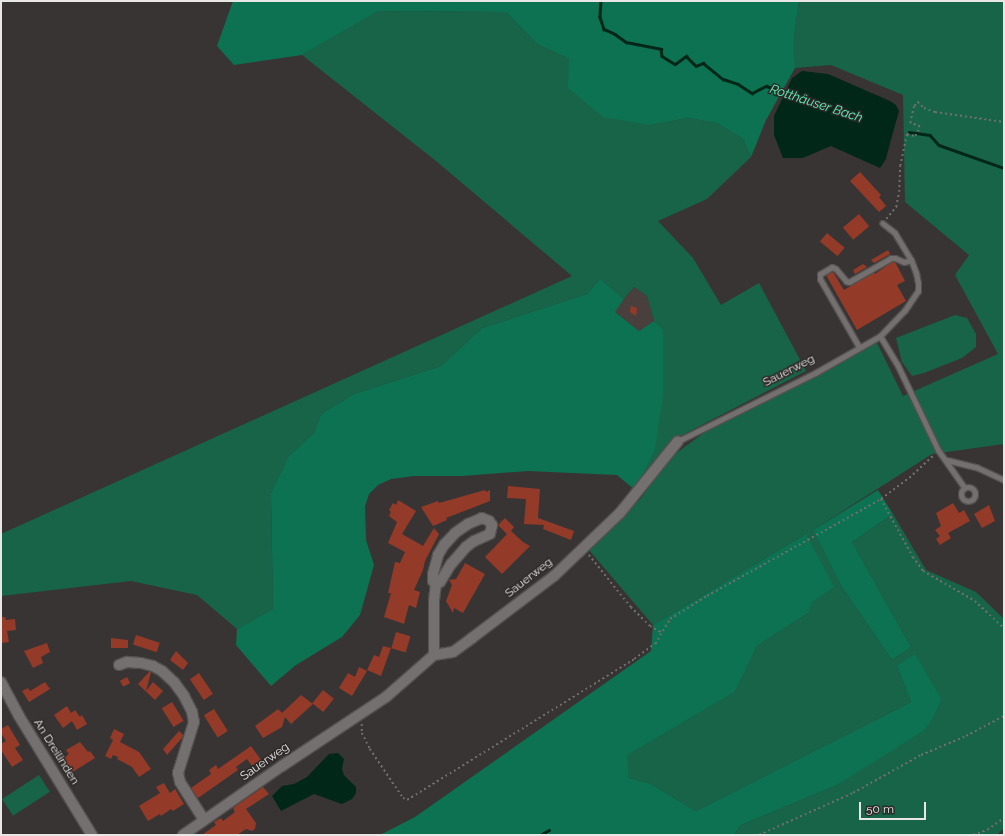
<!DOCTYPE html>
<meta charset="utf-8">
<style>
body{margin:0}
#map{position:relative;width:1005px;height:836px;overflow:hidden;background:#383434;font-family:Raleway,sans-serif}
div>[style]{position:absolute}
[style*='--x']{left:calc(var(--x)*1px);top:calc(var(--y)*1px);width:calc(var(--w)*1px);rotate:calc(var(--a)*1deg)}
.built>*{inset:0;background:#493f3d}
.green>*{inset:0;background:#176449;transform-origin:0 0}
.forest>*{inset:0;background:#0d7252}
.water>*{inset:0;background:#012719}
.stream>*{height:2.5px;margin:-1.25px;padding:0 1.25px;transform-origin:1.25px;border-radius:1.25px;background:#012719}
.building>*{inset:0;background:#943a28;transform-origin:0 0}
.path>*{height:1.5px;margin-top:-0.75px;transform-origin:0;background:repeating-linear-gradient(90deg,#716e6e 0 2px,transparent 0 5px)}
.roads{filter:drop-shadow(1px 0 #545150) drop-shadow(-1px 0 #545150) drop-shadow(0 1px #545150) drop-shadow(0 -1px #545150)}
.service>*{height:5px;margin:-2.5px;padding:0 2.5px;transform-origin:2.5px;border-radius:2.5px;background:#74706f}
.service>.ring{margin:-2.5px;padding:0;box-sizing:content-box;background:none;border:5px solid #74706f;border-radius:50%}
.minor>*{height:10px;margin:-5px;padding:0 5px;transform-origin:5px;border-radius:5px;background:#74706f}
span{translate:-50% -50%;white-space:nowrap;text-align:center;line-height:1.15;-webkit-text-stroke:3px #2e2a2a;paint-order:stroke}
.street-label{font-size:12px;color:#e9e7e6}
.water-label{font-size:13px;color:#5df8bd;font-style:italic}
.frame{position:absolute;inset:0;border:2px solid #e9e7e6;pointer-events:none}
.scale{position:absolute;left:859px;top:802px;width:67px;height:18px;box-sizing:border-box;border:2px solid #e9e7e6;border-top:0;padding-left:5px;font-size:12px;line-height:14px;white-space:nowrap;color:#e9e7e6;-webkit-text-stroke:3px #2e2a2a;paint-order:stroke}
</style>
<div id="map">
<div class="built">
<div style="clip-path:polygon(634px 287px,647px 296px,654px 321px,639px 331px,614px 311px)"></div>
</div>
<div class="green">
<div style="clip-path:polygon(799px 1px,1004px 1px,1004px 444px,932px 454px,813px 530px,840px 584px,892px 660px,911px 647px,852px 542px,893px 514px,926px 570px,976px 592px,1004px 619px,1004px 828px,997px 835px,734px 835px,741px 825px,837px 785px,933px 718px,897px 666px,911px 702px,696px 811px,651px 784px,629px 778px,626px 755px,735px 692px,757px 646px,808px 613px,806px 534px,653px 625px,589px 550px,641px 498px,671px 457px,720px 421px,770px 399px,877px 343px,903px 396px,998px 354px,955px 275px,969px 255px,905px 202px,903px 95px,831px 65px,795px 68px,794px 37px)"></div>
<div style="clip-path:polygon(379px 11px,506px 12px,537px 44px,569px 59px,650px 125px,688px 118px,717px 123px,743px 139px,751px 157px,707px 199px,658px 221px,693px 258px,721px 305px,759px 283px,806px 371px,671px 441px,635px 490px,663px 329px,654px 321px,647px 296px,634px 287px,624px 299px,600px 279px,587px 294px,482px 328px,441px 366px,354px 394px,321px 414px,314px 433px,288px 457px,271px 493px,273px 609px,237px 629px,197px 595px,131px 581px,1px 596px,1px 534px,572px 276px,436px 161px,302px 55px)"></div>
<div style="clip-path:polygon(955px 315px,967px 318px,976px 334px,976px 347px,962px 358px,924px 373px,912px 376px,902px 362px,896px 338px)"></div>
<div style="left:39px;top:775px;width:20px;height:44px;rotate:57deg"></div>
</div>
<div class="forest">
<div style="clip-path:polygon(233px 1px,799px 1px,794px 37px,795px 68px,766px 120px,751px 157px,743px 139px,717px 123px,688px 118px,650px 125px,603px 117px,568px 88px,569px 59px,537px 44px,506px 12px,379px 11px,302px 55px,234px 65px,217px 46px)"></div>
<div style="clip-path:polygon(600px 279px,624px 299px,615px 312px,639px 331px,654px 321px,663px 329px,663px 396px,655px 449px,635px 490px,617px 475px,528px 471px,462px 476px,414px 476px,391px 479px,378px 485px,369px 494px,365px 506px,366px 540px,374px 565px,360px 615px,342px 637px,296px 665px,271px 686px,236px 645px,237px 629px,273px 609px,271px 493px,288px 457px,314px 433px,321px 414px,354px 394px,441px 366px,482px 328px,587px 294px)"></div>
<div style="clip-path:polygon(878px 490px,893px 514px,852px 542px,911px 647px,892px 660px,840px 584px,813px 530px)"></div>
<div style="clip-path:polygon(806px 534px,834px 587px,812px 602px,808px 613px,757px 646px,735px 692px,627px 755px,629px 778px,651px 784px,696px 811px,911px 702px,897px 666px,915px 654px,941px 699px,933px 718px,923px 731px,837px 785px,741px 825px,734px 835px,380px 835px,415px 817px,651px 651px,653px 625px)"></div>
</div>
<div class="water">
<div style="clip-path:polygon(802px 71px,828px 74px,890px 101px,896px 105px,899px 111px,889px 147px,886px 159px,880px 168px,831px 146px,803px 158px,783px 158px,774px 135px,774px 116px,792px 78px)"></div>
<div style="clip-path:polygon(338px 753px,344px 759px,342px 769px,344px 775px,356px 787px,356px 793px,352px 799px,342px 804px,314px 794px,281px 811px,272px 796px,282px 786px,294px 784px,307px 777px,329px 754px)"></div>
</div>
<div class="stream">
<div style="--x:601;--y:1;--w:16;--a:94"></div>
<div style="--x:600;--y:17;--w:13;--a:72"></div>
<div style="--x:604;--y:29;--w:12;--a:24"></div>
<div style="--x:615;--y:34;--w:14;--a:36"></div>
<div style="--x:626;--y:42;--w:36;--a:11"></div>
<div style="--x:661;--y:49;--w:7;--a:82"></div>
<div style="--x:662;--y:56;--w:15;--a:32"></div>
<div style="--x:675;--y:64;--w:14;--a:-36"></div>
<div style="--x:686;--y:56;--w:14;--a:45"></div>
<div style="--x:696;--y:66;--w:8;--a:-23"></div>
<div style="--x:703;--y:63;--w:26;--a:39"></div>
<div style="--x:723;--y:79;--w:16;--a:18"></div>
<div style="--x:738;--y:84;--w:17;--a:33"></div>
<div style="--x:752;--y:93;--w:16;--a:-27"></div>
<div style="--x:766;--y:86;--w:21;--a:17"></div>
<div style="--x:909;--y:132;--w:21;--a:8"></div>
<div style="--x:930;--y:135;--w:13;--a:48"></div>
<div style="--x:939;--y:145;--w:69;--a:19.5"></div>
<div style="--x:540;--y:835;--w:10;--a:-29"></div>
</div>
<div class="building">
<div style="clip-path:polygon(860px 172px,881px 195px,879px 197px,886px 206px,879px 212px,850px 181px)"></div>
<div style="left:859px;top:214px;width:16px;height:21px;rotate:50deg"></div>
<div style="left:827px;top:233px;width:23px;height:11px;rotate:40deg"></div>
<div style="clip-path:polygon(888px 250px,890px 254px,874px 263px,871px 260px)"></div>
<div style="clip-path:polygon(892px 262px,895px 262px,905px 281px,897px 285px,906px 301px,857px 330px,826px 275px,833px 272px,844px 290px,874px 272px,875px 274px)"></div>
<div style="clip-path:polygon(863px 264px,867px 267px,855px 274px,853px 270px)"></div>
<div style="clip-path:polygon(631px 306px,637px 308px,636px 316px,630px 312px)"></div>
<div style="clip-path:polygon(508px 486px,540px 489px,538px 518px,574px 531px,571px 540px,543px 529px,544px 525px,524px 524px,526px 499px,507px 498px)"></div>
<div style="clip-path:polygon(485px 490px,486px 492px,490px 490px,490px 501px,446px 518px,447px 520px,433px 526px,421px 507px,438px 501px,439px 503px)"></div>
<div style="clip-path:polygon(398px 500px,416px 511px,402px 534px,423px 546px,434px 528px,439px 534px,425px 561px,423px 570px,414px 590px,420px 592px,416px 608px,409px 605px,404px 624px,384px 617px,391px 593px,388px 593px,395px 562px,400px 563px,405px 552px,388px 543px,397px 522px,389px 516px,391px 512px,389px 510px,393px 503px,396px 505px)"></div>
<div style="clip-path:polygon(953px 503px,959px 513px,964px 510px,970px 521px,948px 533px,951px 538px,940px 545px,936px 539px,940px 536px,935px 530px,941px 526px,936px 513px)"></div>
<div style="clip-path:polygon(989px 505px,995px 521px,982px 528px,974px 514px)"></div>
<div style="clip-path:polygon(505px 518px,514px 527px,511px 531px,523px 542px,530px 546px,502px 574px,485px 557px,507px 534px,498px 525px)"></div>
<div style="clip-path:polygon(465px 563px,485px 574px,463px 613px,454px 608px,453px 613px,446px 601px,452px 585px,449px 580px,456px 579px)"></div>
<div style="clip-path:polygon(1px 617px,5px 617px,6px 620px,15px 619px,16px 630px,7px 631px,9px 642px,1px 643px)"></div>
<div style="left:396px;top:632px;width:15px;height:17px;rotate:16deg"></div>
<div style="left:136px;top:635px;width:25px;height:10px;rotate:18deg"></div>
<div style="clip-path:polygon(111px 638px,128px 640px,128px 648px,111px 648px)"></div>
<div style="clip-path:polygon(47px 643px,50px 652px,41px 657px,43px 663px,33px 668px,24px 651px)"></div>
<div style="clip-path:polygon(383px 646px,391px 648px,381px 676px,367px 670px,374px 655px,379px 657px)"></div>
<div style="clip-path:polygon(176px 651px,188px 663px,183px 670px,170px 660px)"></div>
<div style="clip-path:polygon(359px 667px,367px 671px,352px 696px,339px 688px,348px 673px,355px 677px)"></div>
<div style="clip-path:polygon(149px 672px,151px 672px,146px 691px,153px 682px,163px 691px,155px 700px,138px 684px)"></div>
<div style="left:199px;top:673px;width:25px;height:11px;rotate:56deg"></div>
<div style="left:127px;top:677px;width:7px;height:8px;rotate:63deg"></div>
<div style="clip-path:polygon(45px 682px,50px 689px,29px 702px,22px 691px,28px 688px,30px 691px)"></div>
<div style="left:323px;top:690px;width:14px;height:17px;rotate:39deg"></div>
<div style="clip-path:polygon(301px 695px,313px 704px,291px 724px,285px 717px,282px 727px,263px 738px,255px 726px,278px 709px,282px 713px)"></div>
<div style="left:172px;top:702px;width:22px;height:12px;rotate:58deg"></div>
<div style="clip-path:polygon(67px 706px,71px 713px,75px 710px,80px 717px,82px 715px,87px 724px,77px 730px,72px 721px,63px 728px,54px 715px)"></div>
<div style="left:214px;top:709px;width:26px;height:12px;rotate:58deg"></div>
<div style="clip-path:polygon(8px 725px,20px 745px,15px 748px,23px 760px,12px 767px,1px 750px,1px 744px,6px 741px,1px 733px,1px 729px)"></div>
<div style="clip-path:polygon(114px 729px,124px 734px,120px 742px,139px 752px,151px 769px,139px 777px,132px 767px,117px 759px,118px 757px,113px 755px,111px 759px,105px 756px,113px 740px,110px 738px)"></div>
<div style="clip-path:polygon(179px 731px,183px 735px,182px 738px,167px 755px,163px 749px)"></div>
<div style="clip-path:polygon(80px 742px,88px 752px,90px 751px,95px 758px,71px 773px,62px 759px,69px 754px,66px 750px)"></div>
<div style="clip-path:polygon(251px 746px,261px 760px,252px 766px,247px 759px,236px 767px,238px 770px,198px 798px,191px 788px,211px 774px,209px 770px,216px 765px,218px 769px)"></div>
<div style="clip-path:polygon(164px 783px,170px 793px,175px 789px,184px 804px,173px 811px,171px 809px,161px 816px,160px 814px,148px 821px,139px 806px,160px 793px,156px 787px)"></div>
<div style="clip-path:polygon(263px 787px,269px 794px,246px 809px,256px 823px,255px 829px,252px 831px,246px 829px,237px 835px,202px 835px,216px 825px,214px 822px,221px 818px,223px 821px,235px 812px,233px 808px)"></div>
</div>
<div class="path">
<div style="--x:886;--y:219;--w:16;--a:-50"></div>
<div style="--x:896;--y:207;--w:15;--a:-79"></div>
<div style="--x:899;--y:192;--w:26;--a:-88"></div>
<div style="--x:900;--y:166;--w:33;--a:-78"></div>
<div style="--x:907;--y:134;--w:8;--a:14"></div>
<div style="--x:915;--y:136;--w:10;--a:-61"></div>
<div style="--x:920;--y:127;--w:11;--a:-158"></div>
<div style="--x:910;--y:123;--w:17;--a:-77"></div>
<div style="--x:914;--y:106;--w:6;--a:-45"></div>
<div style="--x:918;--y:102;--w:8;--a:45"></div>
<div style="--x:924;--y:108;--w:12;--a:20"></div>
<div style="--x:935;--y:112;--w:70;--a:8.2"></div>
<div style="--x:881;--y:499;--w:66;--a:61.1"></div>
<div style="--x:913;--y:557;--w:17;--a:54"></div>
<div style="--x:923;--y:571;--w:60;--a:30"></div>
<div style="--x:975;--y:601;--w:40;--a:43"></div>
<div style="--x:589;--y:555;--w:67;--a:51.1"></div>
<div style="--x:631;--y:607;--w:27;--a:45"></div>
<div style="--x:650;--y:626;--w:13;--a:29"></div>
<div style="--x:362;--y:724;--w:9;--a:90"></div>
<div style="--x:362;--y:733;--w:18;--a:63"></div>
<div style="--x:370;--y:749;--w:59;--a:56"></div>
<div style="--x:403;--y:798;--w:4;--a:27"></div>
<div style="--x:407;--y:800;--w:267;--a:-31.8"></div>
<div style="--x:634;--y:659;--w:26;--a:-36"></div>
<div style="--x:655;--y:644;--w:29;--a:-59"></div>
<div style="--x:670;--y:619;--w:44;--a:-31.9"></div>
<div style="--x:707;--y:596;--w:199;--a:-29.1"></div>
<div style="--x:881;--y:499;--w:35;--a:-37"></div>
<div style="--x:909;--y:478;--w:33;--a:-43"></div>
<div style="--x:759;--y:835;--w:103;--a:-24.1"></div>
<div style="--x:853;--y:793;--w:78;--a:-29.2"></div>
<div style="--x:921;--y:755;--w:49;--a:-22.9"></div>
<div style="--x:966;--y:736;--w:43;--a:-27.8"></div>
<div style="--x:973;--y:835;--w:15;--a:-20"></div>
<div style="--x:987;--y:830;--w:21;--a:-35"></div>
</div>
<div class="roads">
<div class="service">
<div style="--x:880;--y:336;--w:33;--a:59"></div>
<div style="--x:897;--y:364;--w:95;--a:64.5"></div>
<div style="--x:938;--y:450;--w:45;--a:54.9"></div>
<div style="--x:859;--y:347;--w:78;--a:-119.8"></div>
<div style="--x:820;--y:279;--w:5;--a:-90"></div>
<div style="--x:820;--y:274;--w:14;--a:-30"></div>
<div style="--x:832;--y:267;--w:4;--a:27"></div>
<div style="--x:836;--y:269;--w:16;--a:50"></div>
<div style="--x:846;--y:281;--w:3;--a:18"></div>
<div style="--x:849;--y:282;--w:48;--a:-29.7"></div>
<div style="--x:891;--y:258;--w:4;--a:0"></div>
<div style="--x:895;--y:258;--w:10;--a:24"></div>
<div style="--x:904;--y:262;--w:7;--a:-16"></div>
<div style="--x:678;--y:441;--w:153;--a:-26.4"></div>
<div style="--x:815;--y:373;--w:75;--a:-29.6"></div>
<div style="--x:880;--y:336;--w:36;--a:-46"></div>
<div style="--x:905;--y:310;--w:23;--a:-56"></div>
<div style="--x:918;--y:291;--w:8;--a:-90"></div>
<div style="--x:918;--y:283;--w:10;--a:-101"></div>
<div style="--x:916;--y:273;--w:14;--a:-111"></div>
<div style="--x:911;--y:260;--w:31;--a:-121"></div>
<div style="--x:895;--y:233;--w:16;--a:-142"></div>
<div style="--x:947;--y:460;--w:30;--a:14"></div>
<div style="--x:976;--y:467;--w:31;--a:25"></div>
<div class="ring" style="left:961px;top:487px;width:9px;height:9px"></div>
</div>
<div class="minor">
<div style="--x:434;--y:655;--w:55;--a:-90"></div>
<div style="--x:434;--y:600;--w:16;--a:-83"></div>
<div style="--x:436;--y:584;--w:4;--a:-135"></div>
<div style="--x:433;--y:581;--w:7;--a:-90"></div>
<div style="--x:433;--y:574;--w:20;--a:-75"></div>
<div style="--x:438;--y:555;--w:12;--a:-59"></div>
<div style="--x:444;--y:545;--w:16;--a:-47"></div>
<div style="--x:455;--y:533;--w:16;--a:-35"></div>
<div style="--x:468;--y:524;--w:15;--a:-23"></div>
<div style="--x:482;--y:518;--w:8;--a:23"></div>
<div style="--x:489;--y:521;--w:5;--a:53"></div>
<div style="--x:492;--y:525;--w:9;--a:103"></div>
<div style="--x:490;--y:534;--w:17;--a:156"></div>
<div style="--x:474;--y:541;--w:10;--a:143"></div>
<div style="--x:466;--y:547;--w:23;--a:131"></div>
<div style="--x:451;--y:564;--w:21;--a:121"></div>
<div style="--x:440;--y:582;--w:4;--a:153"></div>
<div style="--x:119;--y:665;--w:9;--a:-21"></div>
<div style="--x:127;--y:662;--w:14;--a:4"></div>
<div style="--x:141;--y:663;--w:12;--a:14"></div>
<div style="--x:153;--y:666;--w:10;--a:29"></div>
<div style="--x:162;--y:671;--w:16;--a:43"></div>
<div style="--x:174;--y:682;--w:17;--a:54"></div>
<div style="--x:184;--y:696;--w:18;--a:63"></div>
<div style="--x:192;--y:712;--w:10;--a:79"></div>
<div style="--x:194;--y:722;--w:53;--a:107.4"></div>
<div style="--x:178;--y:773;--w:9;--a:77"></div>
<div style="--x:180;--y:782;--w:45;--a:57.7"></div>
<div style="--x:1;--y:682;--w:38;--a:62"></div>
<div style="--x:19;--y:716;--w:140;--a:58.5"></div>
<div style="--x:183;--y:835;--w:121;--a:-34.9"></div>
<div style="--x:282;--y:766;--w:125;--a:-33.6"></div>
<div style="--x:386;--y:697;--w:64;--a:-41.2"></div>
<div style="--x:434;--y:655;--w:19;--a:-9"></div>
<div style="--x:453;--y:652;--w:24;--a:-36"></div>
<div style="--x:472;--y:638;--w:103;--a:-37.1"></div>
<div style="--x:554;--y:576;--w:91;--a:-43.7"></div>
<div style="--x:620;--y:513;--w:92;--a:-51.1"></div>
</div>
</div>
<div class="street-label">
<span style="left:789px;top:371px;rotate:-27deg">Sauerweg</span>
<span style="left:529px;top:578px;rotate:-38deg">Sauerweg</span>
<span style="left:56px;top:752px;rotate:58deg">An Dreilinden</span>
<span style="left:265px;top:762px;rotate:-35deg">Sauerweg</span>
</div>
<div class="water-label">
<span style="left:816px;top:104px;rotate:18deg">Rotthäuser Bach</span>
</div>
<div class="frame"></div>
<div class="scale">50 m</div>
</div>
